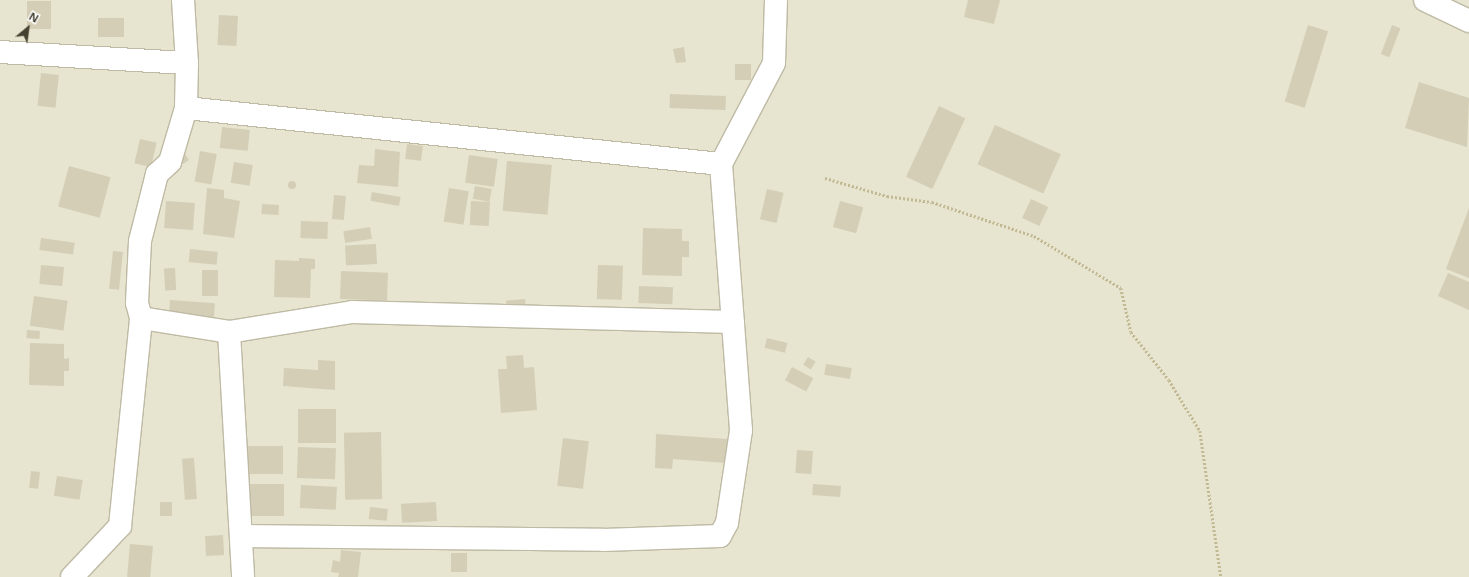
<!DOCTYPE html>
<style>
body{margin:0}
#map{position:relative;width:1469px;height:577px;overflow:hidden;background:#f3f0e2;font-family:"Noto Sans",sans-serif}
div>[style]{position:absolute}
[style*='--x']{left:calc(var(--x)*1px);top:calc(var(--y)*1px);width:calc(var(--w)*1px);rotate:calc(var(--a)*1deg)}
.residential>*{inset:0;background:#e7e4cf;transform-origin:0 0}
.building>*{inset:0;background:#d4ceb6;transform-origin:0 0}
.round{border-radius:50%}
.path>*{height:2.5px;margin-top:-1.25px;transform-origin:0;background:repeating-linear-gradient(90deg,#c2b993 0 2px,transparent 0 4px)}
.roads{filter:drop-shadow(1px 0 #bebaa4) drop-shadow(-1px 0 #bebaa4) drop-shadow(0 1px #bebaa4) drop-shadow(0 -1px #bebaa4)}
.street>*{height:22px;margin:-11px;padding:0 11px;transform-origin:11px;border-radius:11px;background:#fff}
span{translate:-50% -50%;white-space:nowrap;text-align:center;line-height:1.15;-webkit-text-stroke:3px #fff;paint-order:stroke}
.north{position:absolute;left:8px;top:8px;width:40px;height:40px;-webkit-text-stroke:3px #fff;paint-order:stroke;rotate:29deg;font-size:11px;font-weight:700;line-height:16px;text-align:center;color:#444032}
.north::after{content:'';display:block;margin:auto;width:14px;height:18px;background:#444032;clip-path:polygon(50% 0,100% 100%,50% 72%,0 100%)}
</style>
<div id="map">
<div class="residential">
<div style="left:0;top:0;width:1469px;height:577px"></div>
</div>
<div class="building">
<div style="clip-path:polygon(968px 0,1000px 0,994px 24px,964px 17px)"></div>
<div style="left:27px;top:1px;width:24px;height:28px"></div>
<div style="left:219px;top:15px;width:19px;height:30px;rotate:3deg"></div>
<div style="left:98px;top:18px;width:26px;height:19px"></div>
<div style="left:1308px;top:25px;width:21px;height:80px;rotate:17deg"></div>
<div style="left:1392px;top:25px;width:9px;height:31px;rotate:21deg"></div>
<div style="clip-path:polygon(684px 47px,686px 62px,676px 63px,673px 49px)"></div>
<div style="left:735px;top:64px;width:16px;height:16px"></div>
<div style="left:41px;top:73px;width:18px;height:33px;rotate:6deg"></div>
<div style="clip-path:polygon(1419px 82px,1469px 98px,1467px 147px,1405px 128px)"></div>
<div style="left:670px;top:94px;width:56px;height:14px;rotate:2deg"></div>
<div style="left:939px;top:106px;width:29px;height:78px;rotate:25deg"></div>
<div style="left:995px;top:125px;width:72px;height:43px;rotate:24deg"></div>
<div style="left:222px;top:127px;width:28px;height:21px;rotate:6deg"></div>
<div style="left:140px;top:139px;width:17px;height:25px;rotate:13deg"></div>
<div style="left:407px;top:144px;width:16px;height:15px;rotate:7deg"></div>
<div style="clip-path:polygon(375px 149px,400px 152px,398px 187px,357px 183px,359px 165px,374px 166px)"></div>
<div style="left:200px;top:151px;width:17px;height:31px;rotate:10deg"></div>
<div style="clip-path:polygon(185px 154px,189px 160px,183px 164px,180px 162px,181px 155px)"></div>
<div style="left:469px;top:155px;width:29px;height:28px;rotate:8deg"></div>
<div style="left:507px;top:161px;width:45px;height:50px;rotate:5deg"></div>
<div style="left:234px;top:162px;width:19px;height:21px;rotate:9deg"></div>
<div style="left:69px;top:166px;width:43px;height:42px;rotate:15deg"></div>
<div class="round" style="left:288px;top:181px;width:8px;height:8px"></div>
<div style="left:475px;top:186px;width:17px;height:13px;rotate:10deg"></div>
<div style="clip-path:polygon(207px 188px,224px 190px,224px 198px,240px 201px,234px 238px,203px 234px)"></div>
<div style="left:449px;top:188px;width:20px;height:34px;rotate:9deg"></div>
<div style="left:767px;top:189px;width:17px;height:31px;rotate:13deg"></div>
<div style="left:372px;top:192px;width:29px;height:9px;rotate:10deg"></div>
<div style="left:334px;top:195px;width:12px;height:24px;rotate:5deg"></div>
<div style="left:1031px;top:199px;width:19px;height:21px;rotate:25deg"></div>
<div style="left:166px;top:201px;width:29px;height:27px;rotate:4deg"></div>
<div style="left:471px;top:201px;width:19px;height:24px;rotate:3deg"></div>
<div style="left:840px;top:201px;width:24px;height:27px;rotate:15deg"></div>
<div style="left:262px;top:204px;width:17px;height:10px;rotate:3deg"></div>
<div style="clip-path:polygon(1469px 208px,1469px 278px,1446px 269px)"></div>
<div style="left:301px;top:221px;width:27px;height:17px;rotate:2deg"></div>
<div style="left:370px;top:227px;width:12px;height:27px;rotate:81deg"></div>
<div style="clip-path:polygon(643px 228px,682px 229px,682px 241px,689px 241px,689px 257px,682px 257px,682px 276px,642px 275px)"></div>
<div style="left:41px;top:238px;width:34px;height:12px;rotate:8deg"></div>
<div style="left:376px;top:244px;width:20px;height:31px;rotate:87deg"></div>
<div style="left:190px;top:249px;width:28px;height:13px;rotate:6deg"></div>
<div style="left:113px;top:251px;width:10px;height:38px;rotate:6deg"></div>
<div style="clip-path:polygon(299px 258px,315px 259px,315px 269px,311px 269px,310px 298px,274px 297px,275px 260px,299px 261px)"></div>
<div style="left:41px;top:265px;width:23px;height:19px;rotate:5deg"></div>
<div style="left:598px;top:265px;width:25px;height:34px;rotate:2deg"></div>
<div style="left:175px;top:268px;width:22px;height:11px;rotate:87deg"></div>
<div style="left:202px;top:270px;width:16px;height:26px"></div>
<div style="left:341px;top:271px;width:47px;height:28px;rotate:2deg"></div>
<div style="clip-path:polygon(1448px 273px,1469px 282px,1469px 310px,1438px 296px)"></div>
<div style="left:639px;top:286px;width:34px;height:17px;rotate:2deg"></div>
<div style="left:34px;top:296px;width:34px;height:30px;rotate:8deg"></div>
<div style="left:525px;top:299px;width:12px;height:19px;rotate:85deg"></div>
<div style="left:170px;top:300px;width:45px;height:20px;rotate:4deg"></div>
<div style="left:27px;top:330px;width:13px;height:8px;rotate:4deg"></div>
<div style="left:767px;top:338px;width:21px;height:10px;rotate:14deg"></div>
<div style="clip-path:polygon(30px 343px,64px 344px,64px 359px,69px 358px,69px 371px,64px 371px,64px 386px,29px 385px)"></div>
<div style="clip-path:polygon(523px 355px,524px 368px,534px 367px,537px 410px,501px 413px,498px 369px,507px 369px,506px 356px)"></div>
<div style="left:808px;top:357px;width:9px;height:9px;rotate:32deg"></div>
<div style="clip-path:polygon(318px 360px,335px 361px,335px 390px,283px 386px,284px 368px,318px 370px)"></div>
<div style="left:826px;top:364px;width:26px;height:11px;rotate:9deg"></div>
<div style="left:792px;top:367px;width:24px;height:15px;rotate:28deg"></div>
<div style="left:298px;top:409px;width:38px;height:34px"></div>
<div style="left:381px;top:432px;width:67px;height:37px;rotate:89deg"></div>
<div style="clip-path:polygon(656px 434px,727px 439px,726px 463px,673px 459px,672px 469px,655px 468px)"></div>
<div style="left:563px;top:438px;width:26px;height:48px;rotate:7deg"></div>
<div style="left:283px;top:446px;width:28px;height:37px;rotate:90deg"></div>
<div style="left:298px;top:447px;width:38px;height:31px;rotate:2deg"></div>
<div style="left:797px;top:450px;width:16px;height:23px;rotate:4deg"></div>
<div style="left:194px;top:458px;width:41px;height:12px;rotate:86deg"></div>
<div style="left:31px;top:471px;width:9px;height:17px;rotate:6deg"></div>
<div style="left:57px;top:476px;width:26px;height:20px;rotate:9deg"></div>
<div style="left:245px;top:484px;width:39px;height:32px"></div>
<div style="left:813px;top:484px;width:28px;height:11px;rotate:4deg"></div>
<div style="left:301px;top:485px;width:36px;height:23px;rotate:3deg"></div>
<div style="left:160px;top:502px;width:12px;height:14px"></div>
<div style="left:436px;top:502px;width:19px;height:35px;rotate:87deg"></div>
<div style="left:370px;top:507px;width:18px;height:12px;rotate:6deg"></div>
<div style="left:223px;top:535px;width:20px;height:18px;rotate:87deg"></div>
<div style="left:130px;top:544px;width:23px;height:33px;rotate:5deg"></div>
<div style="clip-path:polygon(341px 550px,361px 552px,358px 577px,338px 577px,339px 573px,331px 572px,333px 560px,340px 562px)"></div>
<div style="left:451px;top:553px;width:16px;height:19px"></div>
</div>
<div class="path">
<div style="--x:825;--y:178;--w:65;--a:16.2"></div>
<div style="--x:887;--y:196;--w:45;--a:7.6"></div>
<div style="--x:932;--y:202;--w:108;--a:18.4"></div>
<div style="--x:1034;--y:236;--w:101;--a:30.9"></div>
<div style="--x:1121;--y:288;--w:45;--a:77.2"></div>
<div style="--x:1131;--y:332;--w:61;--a:51.6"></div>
<div style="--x:1169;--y:380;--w:60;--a:58.7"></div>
<div style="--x:1200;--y:431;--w:148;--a:81.8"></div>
</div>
<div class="roads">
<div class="street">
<div style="--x:183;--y:0;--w:63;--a:86.4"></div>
<div style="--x:187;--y:63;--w:45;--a:91.3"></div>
<div style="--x:186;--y:108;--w:56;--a:106.5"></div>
<div style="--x:170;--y:162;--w:18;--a:137"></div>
<div style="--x:157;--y:174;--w:69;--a:104.2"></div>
<div style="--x:140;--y:241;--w:62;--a:92.8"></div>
<div style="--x:137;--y:303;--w:16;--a:75"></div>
<div style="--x:141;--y:318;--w:89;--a:9"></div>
<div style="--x:229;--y:332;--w:125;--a:-9.2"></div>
<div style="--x:352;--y:312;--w:381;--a:1.5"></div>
<div style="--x:1425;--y:0;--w:49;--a:25.5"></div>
<div style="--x:0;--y:52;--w:187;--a:3.4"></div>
<div style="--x:186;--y:108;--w:538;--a:5.98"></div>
<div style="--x:721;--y:164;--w:114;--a:-62.3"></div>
<div style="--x:774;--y:63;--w:63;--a:-88.2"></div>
<div style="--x:229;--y:332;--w:245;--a:86.7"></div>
<div style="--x:241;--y:536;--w:362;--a:0.6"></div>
<div style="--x:603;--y:540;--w:117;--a:-2"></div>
<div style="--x:720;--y:536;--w:15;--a:-62"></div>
<div style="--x:727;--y:523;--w:94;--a:-81.4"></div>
<div style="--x:741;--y:430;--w:267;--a:-94.3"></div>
<div style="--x:72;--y:577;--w:70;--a:-46.7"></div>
<div style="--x:120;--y:526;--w:209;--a:-84.2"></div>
</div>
</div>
<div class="north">N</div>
</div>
